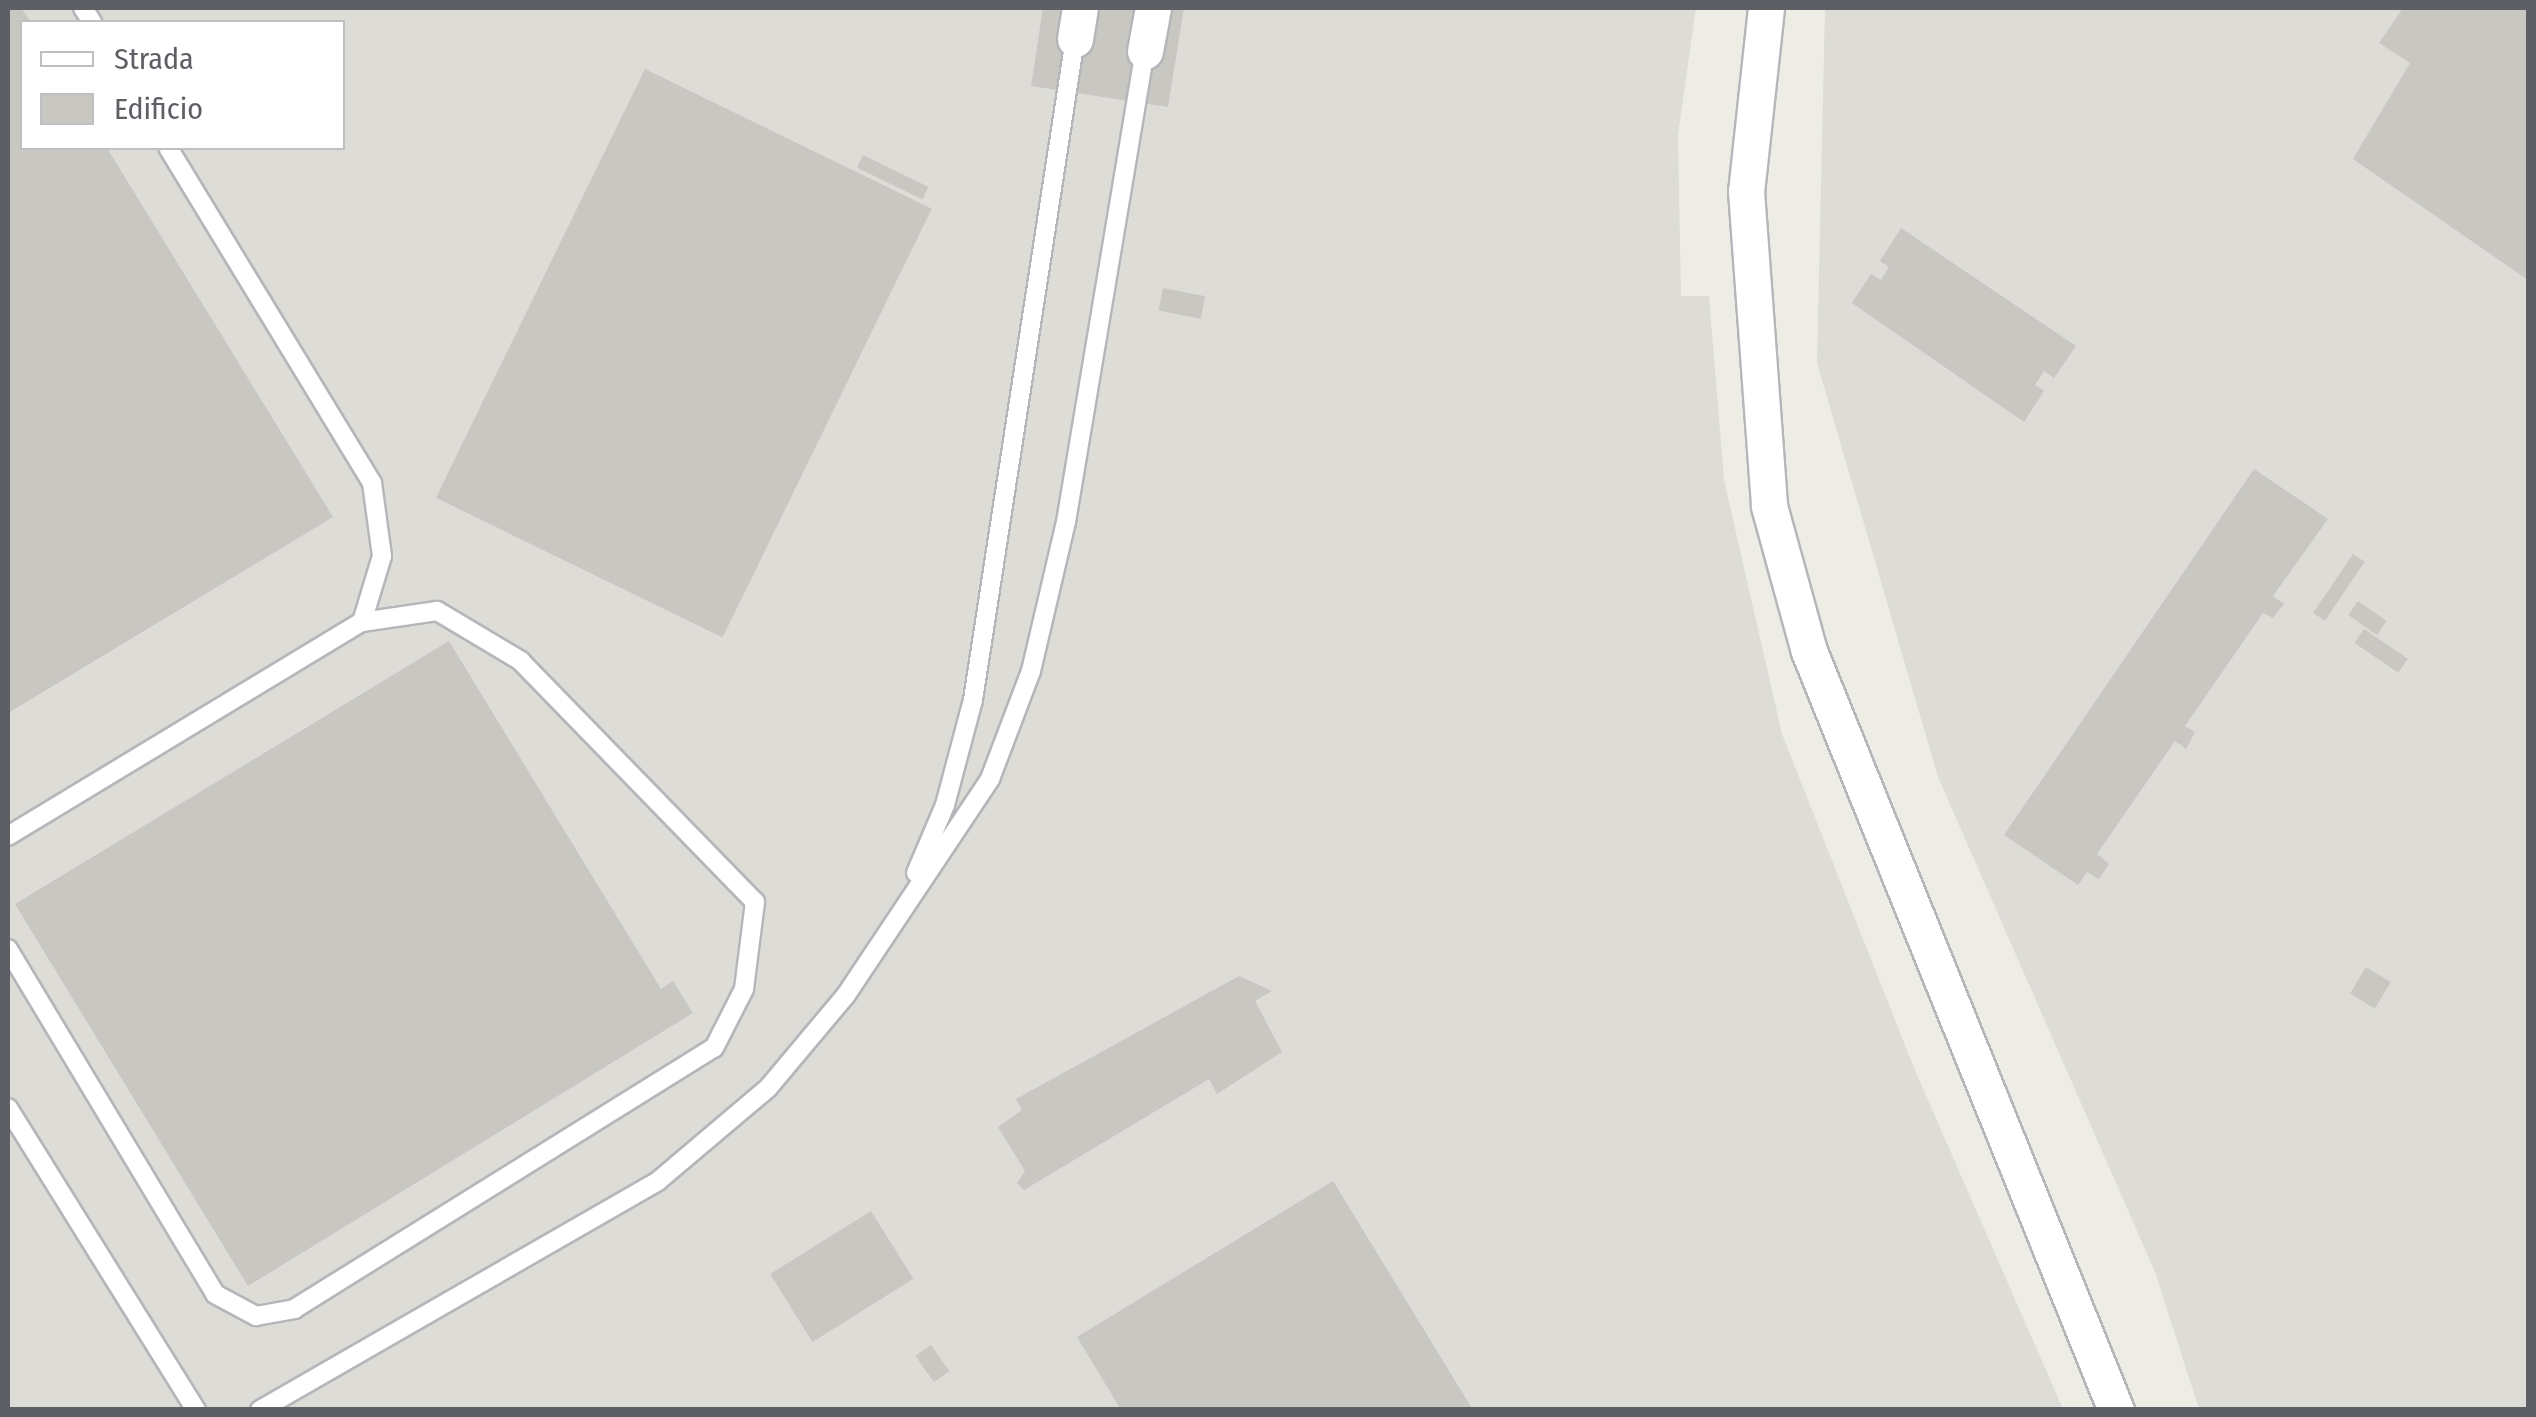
<!DOCTYPE html>
<style>
body{margin:0}
#map{position:relative;width:2536px;height:1417px;overflow:hidden;background:#eeede5;font-family:"Fira Sans Condensed",sans-serif}
div>[style]{position:absolute}
[style*='--x']{left:calc(var(--x)*1px);top:calc(var(--y)*1px);width:calc(var(--w)*1px);rotate:calc(var(--a)*1deg)}
.industrial>*{inset:0;background:#dddcd7}
.building>*{inset:0;background:#c9c7c2;transform-origin:0 0}
.roads{filter:drop-shadow(2px 0 #b5b6ba) drop-shadow(-2px 0 #b5b6ba) drop-shadow(0 2px #b5b6ba) drop-shadow(0 -2px #b5b6ba)}
.service>*{height:18px;margin:-9px;padding:0 9px;transform-origin:9px;border-radius:9px;background:#fff}
.minor>*{height:35px;margin:-17.5px;padding:0 17.5px;transform-origin:17.5px;border-radius:17.5px;background:#fff}
span{translate:-50% -50%;white-space:nowrap;text-align:center;line-height:1.15;-webkit-text-stroke:9px #fff;paint-order:stroke}
.frame{position:absolute;inset:0;border:10px solid #5d5f64;pointer-events:none}
.legend{position:absolute;left:20px;top:20px;width:325px;height:130px;box-sizing:border-box;background:#fff;border:2px solid #bebfc1;margin:0;padding:12px 18px;list-style:none;font-size:30px;color:#5d5f64}
.legend li{display:flex;align-items:center;gap:20px;height:50px}
.legend b{width:50px;border:2px solid #bebfc1}
</style>
<div id="map">
<div class="industrial">
<div style="clip-path:polygon(evenodd,8px 8px,1696px 8px,1678px 135px,1681px 296px,1709px 296px,1724px 480px,1782px 734px,1914px 1068px,2063px 1409px,8px 1410px,8px 8px,22px 22px,342px 22px,342px 148px,22px 148px,22px 22px)"></div>
<div style="clip-path:polygon(1825px 8px,2528px 8px,2528px 1409px,2199px 1409px,2155px 1272px,1938px 777px,1817px 363px)"></div>
</div>
<div class="building">
<div style="clip-path:polygon(8px 8px,21px 8px,31px 22px,22px 22px,22px 148px,107px 148px,333px 517px,8px 713px)"></div>
<div style="clip-path:polygon(1043px 8px,1184px 8px,1168px 107px,1031px 86px)"></div>
<div style="clip-path:polygon(2403px 8px,2528px 8px,2528px 280px,2353px 159px,2410px 63px,2379px 43px)"></div>
<div style="left:645px;top:69px;width:319px;height:477px;rotate:26deg"></div>
<div style="left:863px;top:155px;width:73px;height:14px;rotate:26deg"></div>
<div style="clip-path:polygon(1901px 228px,2076px 346px,2054px 378px,2044px 371px,2035px 385px,2044px 391px,2024px 422px,1852px 303px,1871px 274px,1881px 280px,1889px 267px,1880px 261px)"></div>
<div style="left:1163px;top:288px;width:43px;height:23px;rotate:11deg"></div>
<div style="clip-path:polygon(2254px 469px,2328px 519px,2273px 596px,2284px 604px,2273px 618px,2263px 613px,2185px 726px,2195px 732px,2186px 749px,2175px 741px,2097px 854px,2109px 864px,2099px 879px,2087px 872px,2078px 885px,2004px 835px)"></div>
<div style="left:2353px;top:554px;width:14px;height:71px;rotate:34deg"></div>
<div style="left:2358px;top:601px;width:35px;height:17px;rotate:35deg"></div>
<div style="left:2364px;top:629px;width:53px;height:17px;rotate:34deg"></div>
<div style="clip-path:polygon(449px 641px,661px 989px,673px 981px,693px 1013px,248px 1286px,15px 904px)"></div>
<div style="left:2366px;top:967px;width:29px;height:31px;rotate:31deg"></div>
<div style="clip-path:polygon(1239px 976px,1272px 991px,1255px 1001px,1282px 1052px,1217px 1094px,1209px 1079px,1024px 1190px,1017px 1183px,1025px 1171px,998px 1127px,1022px 1110px,1016px 1099px)"></div>
<div style="clip-path:polygon(1333px 1181px,1473px 1410px,1121px 1410px,1077px 1337px)"></div>
<div style="left:871px;top:1211px;width:80px;height:119px;rotate:58deg"></div>
<div style="left:931px;top:1345px;width:32px;height:19px;rotate:55deg"></div>
</div>
<div class="roads">
<div class="service">
<div style="--x:83;--y:8;--w:17;--a:57"></div>
<div style="--x:8;--y:836;--w:414;--a:-31.2"></div>
<div style="--x:362;--y:622;--w:69;--a:-73.1"></div>
<div style="--x:382;--y:556;--w:74;--a:-97.8"></div>
<div style="--x:372;--y:483;--w:392;--a:-121.3"></div>
<div style="--x:916;--y:873;--w:74;--a:-66.9"></div>
<div style="--x:945;--y:805;--w:109;--a:-75.1"></div>
<div style="--x:973;--y:700;--w:669;--a:-81.23"></div>
<div style="--x:8;--y:949;--w:402;--a:59"></div>
<div style="--x:215;--y:1294;--w:47;--a:28.2"></div>
<div style="--x:256;--y:1316;--w:39;--a:-10"></div>
<div style="--x:294;--y:1309;--w:494;--a:-31.9"></div>
<div style="--x:714;--y:1048;--w:66;--a:-63"></div>
<div style="--x:744;--y:989;--w:88;--a:-82.8"></div>
<div style="--x:755;--y:902;--w:336;--a:-134.2"></div>
<div style="--x:521;--y:661;--w:98;--a:-149.2"></div>
<div style="--x:437;--y:611;--w:76;--a:171.7"></div>
<div style="--x:8;--y:1108;--w:356;--a:58.1"></div>
<div style="--x:260;--y:1410;--w:459;--a:-29.9"></div>
<div style="--x:658;--y:1181;--w:144;--a:-40.2"></div>
<div style="--x:768;--y:1088;--w:121;--a:-50"></div>
<div style="--x:846;--y:995;--w:260;--a:-56.3"></div>
<div style="--x:990;--y:779;--w:116;--a:-69.2"></div>
<div style="--x:1031;--y:671;--w:153;--a:-76.8"></div>
<div style="--x:1066;--y:522;--w:478;--a:-80.5"></div>
</div>
<div class="minor">
<div style="--x:1766;--y:8;--w:184;--a:96.2"></div>
<div style="--x:1746;--y:191;--w:316;--a:85.8"></div>
<div style="--x:1769;--y:506;--w:150;--a:74.6"></div>
<div style="--x:1809;--y:651;--w:819;--a:67.98"></div>
<div style="--x:1075;--y:39;--w:31;--a:-81"></div>
<div style="--x:1145;--y:51;--w:44;--a:-79.5"></div>
</div>
</div>
<div class="frame"></div>
<ul class="legend">
<li><b style="height:12px;background:#fff"></b>Strada</li>
<li><b style="height:28px;background:#c9c7c2"></b>Edificio</li>
</ul>
</div>
